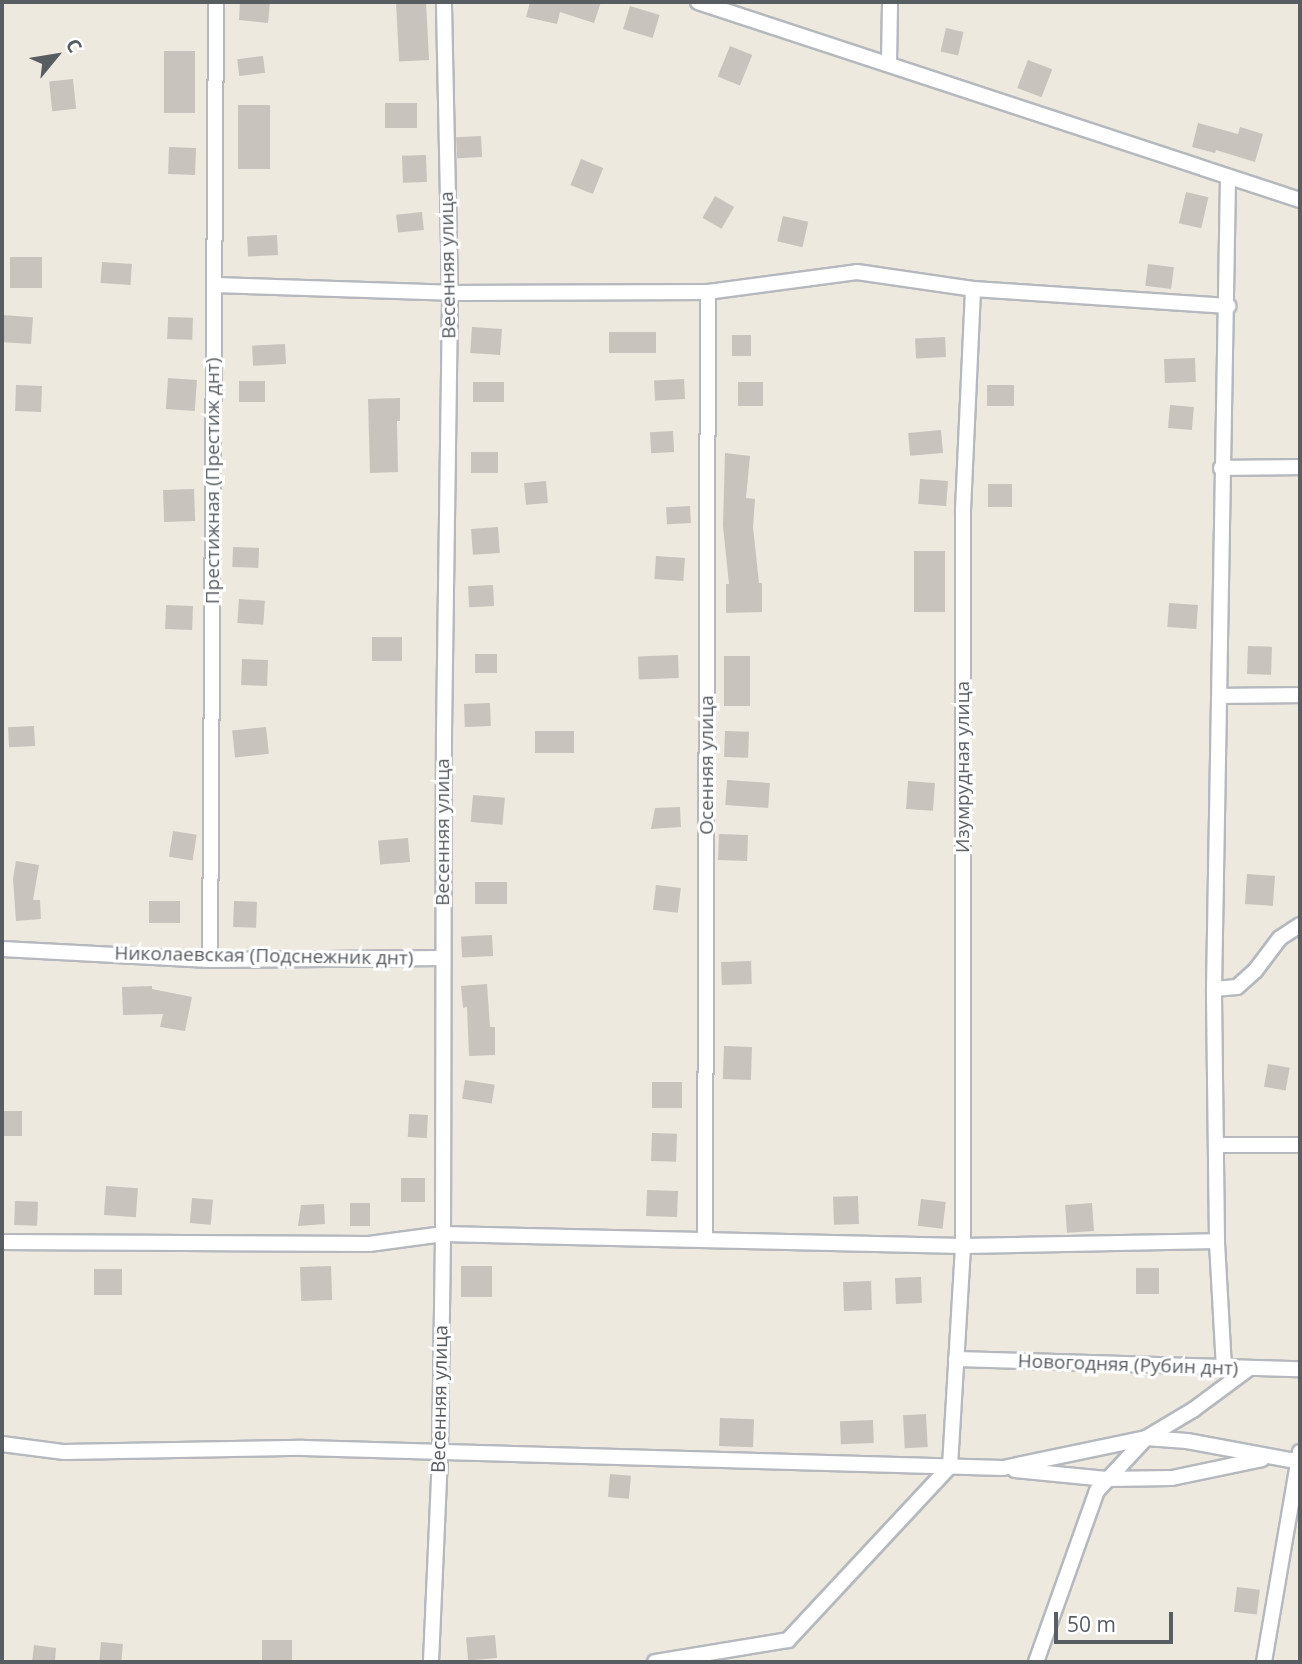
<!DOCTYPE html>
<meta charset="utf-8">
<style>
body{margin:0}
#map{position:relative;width:1302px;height:1664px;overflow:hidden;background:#ede9df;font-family:"Open Sans",sans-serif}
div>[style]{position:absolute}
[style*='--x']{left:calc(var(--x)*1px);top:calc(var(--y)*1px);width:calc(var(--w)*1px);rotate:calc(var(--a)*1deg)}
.building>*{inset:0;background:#c8c3bc;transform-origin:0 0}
.roads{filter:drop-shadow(2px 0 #b5b9be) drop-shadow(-2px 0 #b5b9be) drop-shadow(0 2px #b5b9be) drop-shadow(0 -2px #b5b9be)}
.minor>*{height:14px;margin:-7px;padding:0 7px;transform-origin:7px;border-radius:7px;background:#fff}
span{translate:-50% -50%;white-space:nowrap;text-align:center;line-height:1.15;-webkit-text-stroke:6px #fff;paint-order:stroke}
.street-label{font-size:19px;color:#585d62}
.frame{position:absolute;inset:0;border:4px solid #585d62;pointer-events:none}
.north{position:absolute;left:21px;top:21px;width:70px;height:70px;-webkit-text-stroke:5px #fff;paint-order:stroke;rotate:60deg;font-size:19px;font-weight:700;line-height:28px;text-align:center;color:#585d62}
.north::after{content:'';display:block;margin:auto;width:24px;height:32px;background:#585d62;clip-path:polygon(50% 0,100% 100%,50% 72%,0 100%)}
.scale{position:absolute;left:1054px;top:1612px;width:119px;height:32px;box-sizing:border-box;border:4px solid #585d62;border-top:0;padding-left:9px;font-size:21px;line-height:24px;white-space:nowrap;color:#585d62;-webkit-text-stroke:5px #fff;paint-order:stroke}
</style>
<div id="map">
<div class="building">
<div style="clip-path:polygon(240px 2px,270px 2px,268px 23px,239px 20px)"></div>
<div style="left:426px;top:2px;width:58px;height:30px;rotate:87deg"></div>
<div style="clip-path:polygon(530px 2px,601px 2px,594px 23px,560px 12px,557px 24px,526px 17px)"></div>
<div style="left:630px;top:6px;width:31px;height:24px;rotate:17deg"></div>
<div style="left:946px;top:28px;width:18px;height:24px;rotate:13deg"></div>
<div style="left:730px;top:46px;width:24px;height:33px;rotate:22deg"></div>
<div style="left:164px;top:51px;width:31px;height:62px"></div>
<div style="left:263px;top:56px;width:17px;height:26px;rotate:83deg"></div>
<div style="left:1028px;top:60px;width:26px;height:30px;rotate:21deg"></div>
<div style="left:73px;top:79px;width:30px;height:24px;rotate:84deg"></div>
<div style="left:385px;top:103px;width:32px;height:25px"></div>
<div style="left:270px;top:105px;width:64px;height:32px;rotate:90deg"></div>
<div style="clip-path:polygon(1198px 123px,1238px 134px,1240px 127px,1263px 134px,1255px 162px,1216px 150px,1215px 153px,1192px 147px)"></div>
<div style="left:481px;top:136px;width:21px;height:25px;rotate:87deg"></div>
<div style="left:169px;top:147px;width:27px;height:27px;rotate:2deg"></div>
<div style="left:426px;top:155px;width:27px;height:24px;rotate:88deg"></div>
<div style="left:581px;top:159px;width:24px;height:28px;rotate:22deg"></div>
<div style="left:1186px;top:192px;width:23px;height:32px;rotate:13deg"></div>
<div style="left:715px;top:196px;width:22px;height:25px;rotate:30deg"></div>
<div style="left:422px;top:212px;width:18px;height:26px;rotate:84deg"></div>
<div style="left:783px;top:216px;width:26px;height:26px;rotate:13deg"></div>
<div style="left:277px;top:235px;width:20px;height:30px;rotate:87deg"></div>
<div style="left:10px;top:257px;width:32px;height:31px"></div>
<div style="left:102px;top:262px;width:30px;height:21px;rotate:4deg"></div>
<div style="left:1148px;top:264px;width:26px;height:22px;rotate:7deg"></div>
<div style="left:2px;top:315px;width:31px;height:27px;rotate:4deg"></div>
<div style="left:168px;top:317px;width:25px;height:22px;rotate:2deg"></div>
<div style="left:472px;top:327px;width:30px;height:26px;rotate:4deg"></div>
<div style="left:609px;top:332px;width:47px;height:21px"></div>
<div style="left:732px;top:335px;width:19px;height:21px"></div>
<div style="left:945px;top:337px;width:20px;height:30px;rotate:87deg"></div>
<div style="left:285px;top:344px;width:20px;height:33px;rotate:87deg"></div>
<div style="left:1195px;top:358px;width:24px;height:31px;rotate:88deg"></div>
<div style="left:168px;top:378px;width:29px;height:31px;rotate:4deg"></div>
<div style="left:684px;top:379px;width:20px;height:30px;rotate:87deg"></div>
<div style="left:239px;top:381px;width:26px;height:21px"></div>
<div style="left:473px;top:382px;width:31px;height:20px"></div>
<div style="left:738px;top:382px;width:25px;height:24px"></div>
<div style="left:16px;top:385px;width:26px;height:26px;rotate:2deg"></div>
<div style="left:987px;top:385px;width:27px;height:21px"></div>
<div style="clip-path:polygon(400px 398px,400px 421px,397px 421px,398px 472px,370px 473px,368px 399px)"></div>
<div style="left:1170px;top:405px;width:24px;height:23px;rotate:5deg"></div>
<div style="left:941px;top:430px;width:23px;height:33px;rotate:85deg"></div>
<div style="left:673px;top:431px;width:21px;height:23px;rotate:87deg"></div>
<div style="left:471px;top:452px;width:27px;height:21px"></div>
<div style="clip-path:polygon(725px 453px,750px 456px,746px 498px,755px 499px,753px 527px,759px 583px,762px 583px,762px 612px,726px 613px,726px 584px,729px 584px,723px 526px)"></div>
<div style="left:920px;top:479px;width:28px;height:25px;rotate:4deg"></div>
<div style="left:546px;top:481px;width:22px;height:22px;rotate:85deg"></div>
<div style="left:1012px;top:484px;width:23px;height:24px;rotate:90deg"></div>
<div style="left:194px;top:489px;width:32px;height:31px;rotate:88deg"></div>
<div style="left:690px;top:506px;width:17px;height:24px;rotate:87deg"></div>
<div style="left:498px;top:527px;width:26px;height:27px;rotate:86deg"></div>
<div style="left:233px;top:547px;width:26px;height:20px;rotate:2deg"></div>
<div style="left:914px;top:551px;width:31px;height:61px"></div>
<div style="left:656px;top:556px;width:29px;height:23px;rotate:4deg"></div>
<div style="left:493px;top:585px;width:21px;height:25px;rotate:87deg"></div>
<div style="left:239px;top:599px;width:26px;height:24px;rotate:4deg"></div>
<div style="left:1169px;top:603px;width:29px;height:24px;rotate:4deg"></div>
<div style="left:166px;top:605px;width:27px;height:24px;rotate:2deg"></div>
<div style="left:372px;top:637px;width:30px;height:24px"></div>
<div style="left:1248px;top:646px;width:24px;height:28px;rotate:2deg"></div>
<div style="left:475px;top:654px;width:22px;height:19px"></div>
<div style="left:678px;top:655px;width:23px;height:40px;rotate:88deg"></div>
<div style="left:750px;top:656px;width:50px;height:26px;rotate:90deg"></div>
<div style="left:242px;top:659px;width:26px;height:26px;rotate:2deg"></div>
<div style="left:490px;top:703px;width:23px;height:26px;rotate:88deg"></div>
<div style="left:34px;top:726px;width:20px;height:26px;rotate:87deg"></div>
<div style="left:266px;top:727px;width:27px;height:34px;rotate:84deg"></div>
<div style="left:535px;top:731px;width:39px;height:22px"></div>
<div style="left:725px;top:731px;width:24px;height:26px;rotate:2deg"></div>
<div style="left:727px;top:780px;width:43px;height:25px;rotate:4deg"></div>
<div style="left:908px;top:781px;width:27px;height:28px;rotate:4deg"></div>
<div style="left:473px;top:795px;width:32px;height:27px;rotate:5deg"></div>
<div style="clip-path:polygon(680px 807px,681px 827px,651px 829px,655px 808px)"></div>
<div style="left:173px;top:831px;width:24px;height:26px;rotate:9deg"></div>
<div style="left:719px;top:834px;width:29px;height:26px;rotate:2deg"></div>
<div style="left:408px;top:838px;width:24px;height:30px;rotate:85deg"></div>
<div style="clip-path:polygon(16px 861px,39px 865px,33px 900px,40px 900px,41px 919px,16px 921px,13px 879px)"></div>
<div style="left:1247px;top:874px;width:28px;height:30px;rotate:4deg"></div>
<div style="left:475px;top:882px;width:32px;height:22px"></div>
<div style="left:656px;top:885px;width:25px;height:25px;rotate:7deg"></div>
<div style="left:149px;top:901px;width:31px;height:22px"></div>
<div style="left:234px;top:901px;width:23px;height:26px;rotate:2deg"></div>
<div style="left:492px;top:935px;width:21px;height:31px;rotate:87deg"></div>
<div style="left:751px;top:961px;width:23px;height:30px;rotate:88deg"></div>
<div style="clip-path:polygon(487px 984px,490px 1027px,495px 1027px,495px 1055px,469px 1056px,467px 1007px,463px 1008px,461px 986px)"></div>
<div style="clip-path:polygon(152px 986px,152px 989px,192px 997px,185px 1031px,160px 1027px,163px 1014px,123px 1015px,122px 987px)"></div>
<div style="left:724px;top:1046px;width:28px;height:33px;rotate:2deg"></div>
<div style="left:1268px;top:1064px;width:22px;height:23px;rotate:10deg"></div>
<div style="left:465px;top:1080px;width:30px;height:19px;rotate:9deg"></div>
<div style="left:652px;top:1082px;width:30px;height:26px"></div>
<div style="left:2px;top:1111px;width:20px;height:25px"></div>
<div style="left:409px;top:1114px;width:19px;height:23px;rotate:3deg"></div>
<div style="left:652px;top:1133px;width:25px;height:28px;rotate:2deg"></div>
<div style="left:401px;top:1178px;width:24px;height:24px"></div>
<div style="left:106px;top:1186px;width:32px;height:29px;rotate:4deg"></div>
<div style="left:647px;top:1190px;width:31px;height:26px;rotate:2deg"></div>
<div style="left:858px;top:1196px;width:28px;height:25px;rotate:88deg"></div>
<div style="left:192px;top:1198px;width:21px;height:25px;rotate:5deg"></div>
<div style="left:921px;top:1199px;width:25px;height:27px;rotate:7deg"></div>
<div style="left:15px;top:1201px;width:23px;height:24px;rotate:2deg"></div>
<div style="left:370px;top:1203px;width:23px;height:20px;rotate:90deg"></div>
<div style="left:1092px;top:1203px;width:28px;height:27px;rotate:86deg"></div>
<div style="clip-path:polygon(324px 1204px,325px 1224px,298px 1226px,301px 1205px)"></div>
<div style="left:331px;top:1266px;width:34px;height:31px;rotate:88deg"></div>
<div style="left:461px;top:1266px;width:31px;height:31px"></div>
<div style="left:1136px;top:1268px;width:23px;height:26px"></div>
<div style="left:122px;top:1269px;width:26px;height:28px;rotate:90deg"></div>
<div style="left:921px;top:1277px;width:26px;height:26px;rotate:88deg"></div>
<div style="left:871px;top:1281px;width:29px;height:28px;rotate:88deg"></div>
<div style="left:926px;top:1414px;width:33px;height:23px;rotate:87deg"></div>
<div style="left:720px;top:1418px;width:34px;height:28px;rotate:2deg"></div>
<div style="left:873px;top:1420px;width:23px;height:33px;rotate:88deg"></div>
<div style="left:610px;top:1474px;width:21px;height:23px;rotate:5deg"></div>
<div style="left:1237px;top:1587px;width:23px;height:25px;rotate:7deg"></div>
<div style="left:495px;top:1635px;width:23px;height:29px;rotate:85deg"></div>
<div style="left:262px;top:1640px;width:30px;height:22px"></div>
<div style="left:101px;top:1642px;width:22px;height:20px;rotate:5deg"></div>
<div style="clip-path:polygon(34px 1645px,56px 1648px,55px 1662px,32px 1662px)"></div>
</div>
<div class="roads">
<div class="minor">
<div style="--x:698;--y:2;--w:634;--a:18.21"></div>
<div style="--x:889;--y:62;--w:60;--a:-89"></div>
<div style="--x:215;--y:285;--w:235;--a:1.9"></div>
<div style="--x:450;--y:293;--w:258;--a:-0.2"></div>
<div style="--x:708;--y:292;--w:150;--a:-7.6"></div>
<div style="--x:857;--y:272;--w:117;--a:8.3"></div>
<div style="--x:973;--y:289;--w:256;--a:3.8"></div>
<div style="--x:1221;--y:468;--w:79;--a:-0.7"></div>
<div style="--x:1221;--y:696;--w:79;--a:-0.7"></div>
<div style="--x:2;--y:949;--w:208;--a:3"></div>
<div style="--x:210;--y:960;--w:233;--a:-0.5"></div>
<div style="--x:210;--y:960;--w:958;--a:-89.64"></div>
<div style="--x:1214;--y:989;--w:23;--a:-5"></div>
<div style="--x:1237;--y:987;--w:24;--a:-42"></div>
<div style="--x:1255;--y:971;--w:41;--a:-52.9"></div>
<div style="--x:1280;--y:938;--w:24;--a:-33"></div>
<div style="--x:1217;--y:1145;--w:83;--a:0"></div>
<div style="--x:705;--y:1238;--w:946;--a:-89.82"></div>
<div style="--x:2;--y:1242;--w:367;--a:0.3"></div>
<div style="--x:369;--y:1244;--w:75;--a:-7.7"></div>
<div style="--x:443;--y:1234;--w:520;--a:1.32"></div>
<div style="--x:963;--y:1246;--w:254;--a:-1.1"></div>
<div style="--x:956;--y:1359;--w:344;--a:1.7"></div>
<div style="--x:1224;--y:1368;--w:127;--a:-93.2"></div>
<div style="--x:1217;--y:1241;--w:252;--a:-90.7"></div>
<div style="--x:1214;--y:989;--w:812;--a:-89.01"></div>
<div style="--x:2;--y:1444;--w:63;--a:7.4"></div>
<div style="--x:64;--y:1452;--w:239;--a:-1"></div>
<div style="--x:303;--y:1448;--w:700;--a:1.64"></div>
<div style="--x:1003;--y:1468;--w:146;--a:-11.8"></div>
<div style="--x:1146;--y:1438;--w:41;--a:4.2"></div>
<div style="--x:1187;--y:1441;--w:115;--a:10.5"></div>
<div style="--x:1015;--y:1470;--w:92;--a:5.6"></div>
<div style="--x:1107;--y:1479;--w:65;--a:-0.9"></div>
<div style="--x:1172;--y:1478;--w:92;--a:-11.9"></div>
<div style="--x:431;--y:1662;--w:210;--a:-87.5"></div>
<div style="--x:440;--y:1452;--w:218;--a:-89.2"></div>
<div style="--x:443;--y:1234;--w:502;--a:-89.89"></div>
<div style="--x:444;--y:732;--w:439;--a:-89.2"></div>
<div style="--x:450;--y:293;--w:291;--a:-91.2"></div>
<div style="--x:655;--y:1662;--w:135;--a:-9.4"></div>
<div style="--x:788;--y:1640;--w:238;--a:-47"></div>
<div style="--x:950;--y:1466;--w:220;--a:-86.6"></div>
<div style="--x:963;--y:1246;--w:736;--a:-90"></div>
<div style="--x:963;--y:510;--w:221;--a:-87.4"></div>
<div style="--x:1036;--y:1662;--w:182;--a:-70.4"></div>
<div style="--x:1097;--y:1491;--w:72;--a:-47.2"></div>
<div style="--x:1146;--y:1438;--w:55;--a:-30.8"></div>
<div style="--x:1193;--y:1410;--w:69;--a:-36.7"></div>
<div style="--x:1264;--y:1662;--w:213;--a:-80.3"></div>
</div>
</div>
<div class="street-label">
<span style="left:448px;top:265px;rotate:-91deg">Весенняя улица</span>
<span style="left:213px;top:481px;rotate:-90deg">Престижная (Престиж днт)</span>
<span style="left:707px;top:765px;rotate:-90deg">Осенняя улица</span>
<span style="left:963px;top:767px;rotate:-90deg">Изумрудная улица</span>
<span style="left:443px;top:832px;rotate:-90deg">Весенняя улица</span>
<span style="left:264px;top:956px;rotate:1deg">Николаевская (Подснежник днт)</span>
<span style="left:1128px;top:1365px;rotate:2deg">Новогодняя (Рубин днт)</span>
<span style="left:440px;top:1399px;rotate:-89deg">Весенняя улица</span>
</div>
<div class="frame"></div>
<div class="north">С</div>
<div class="scale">50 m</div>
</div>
